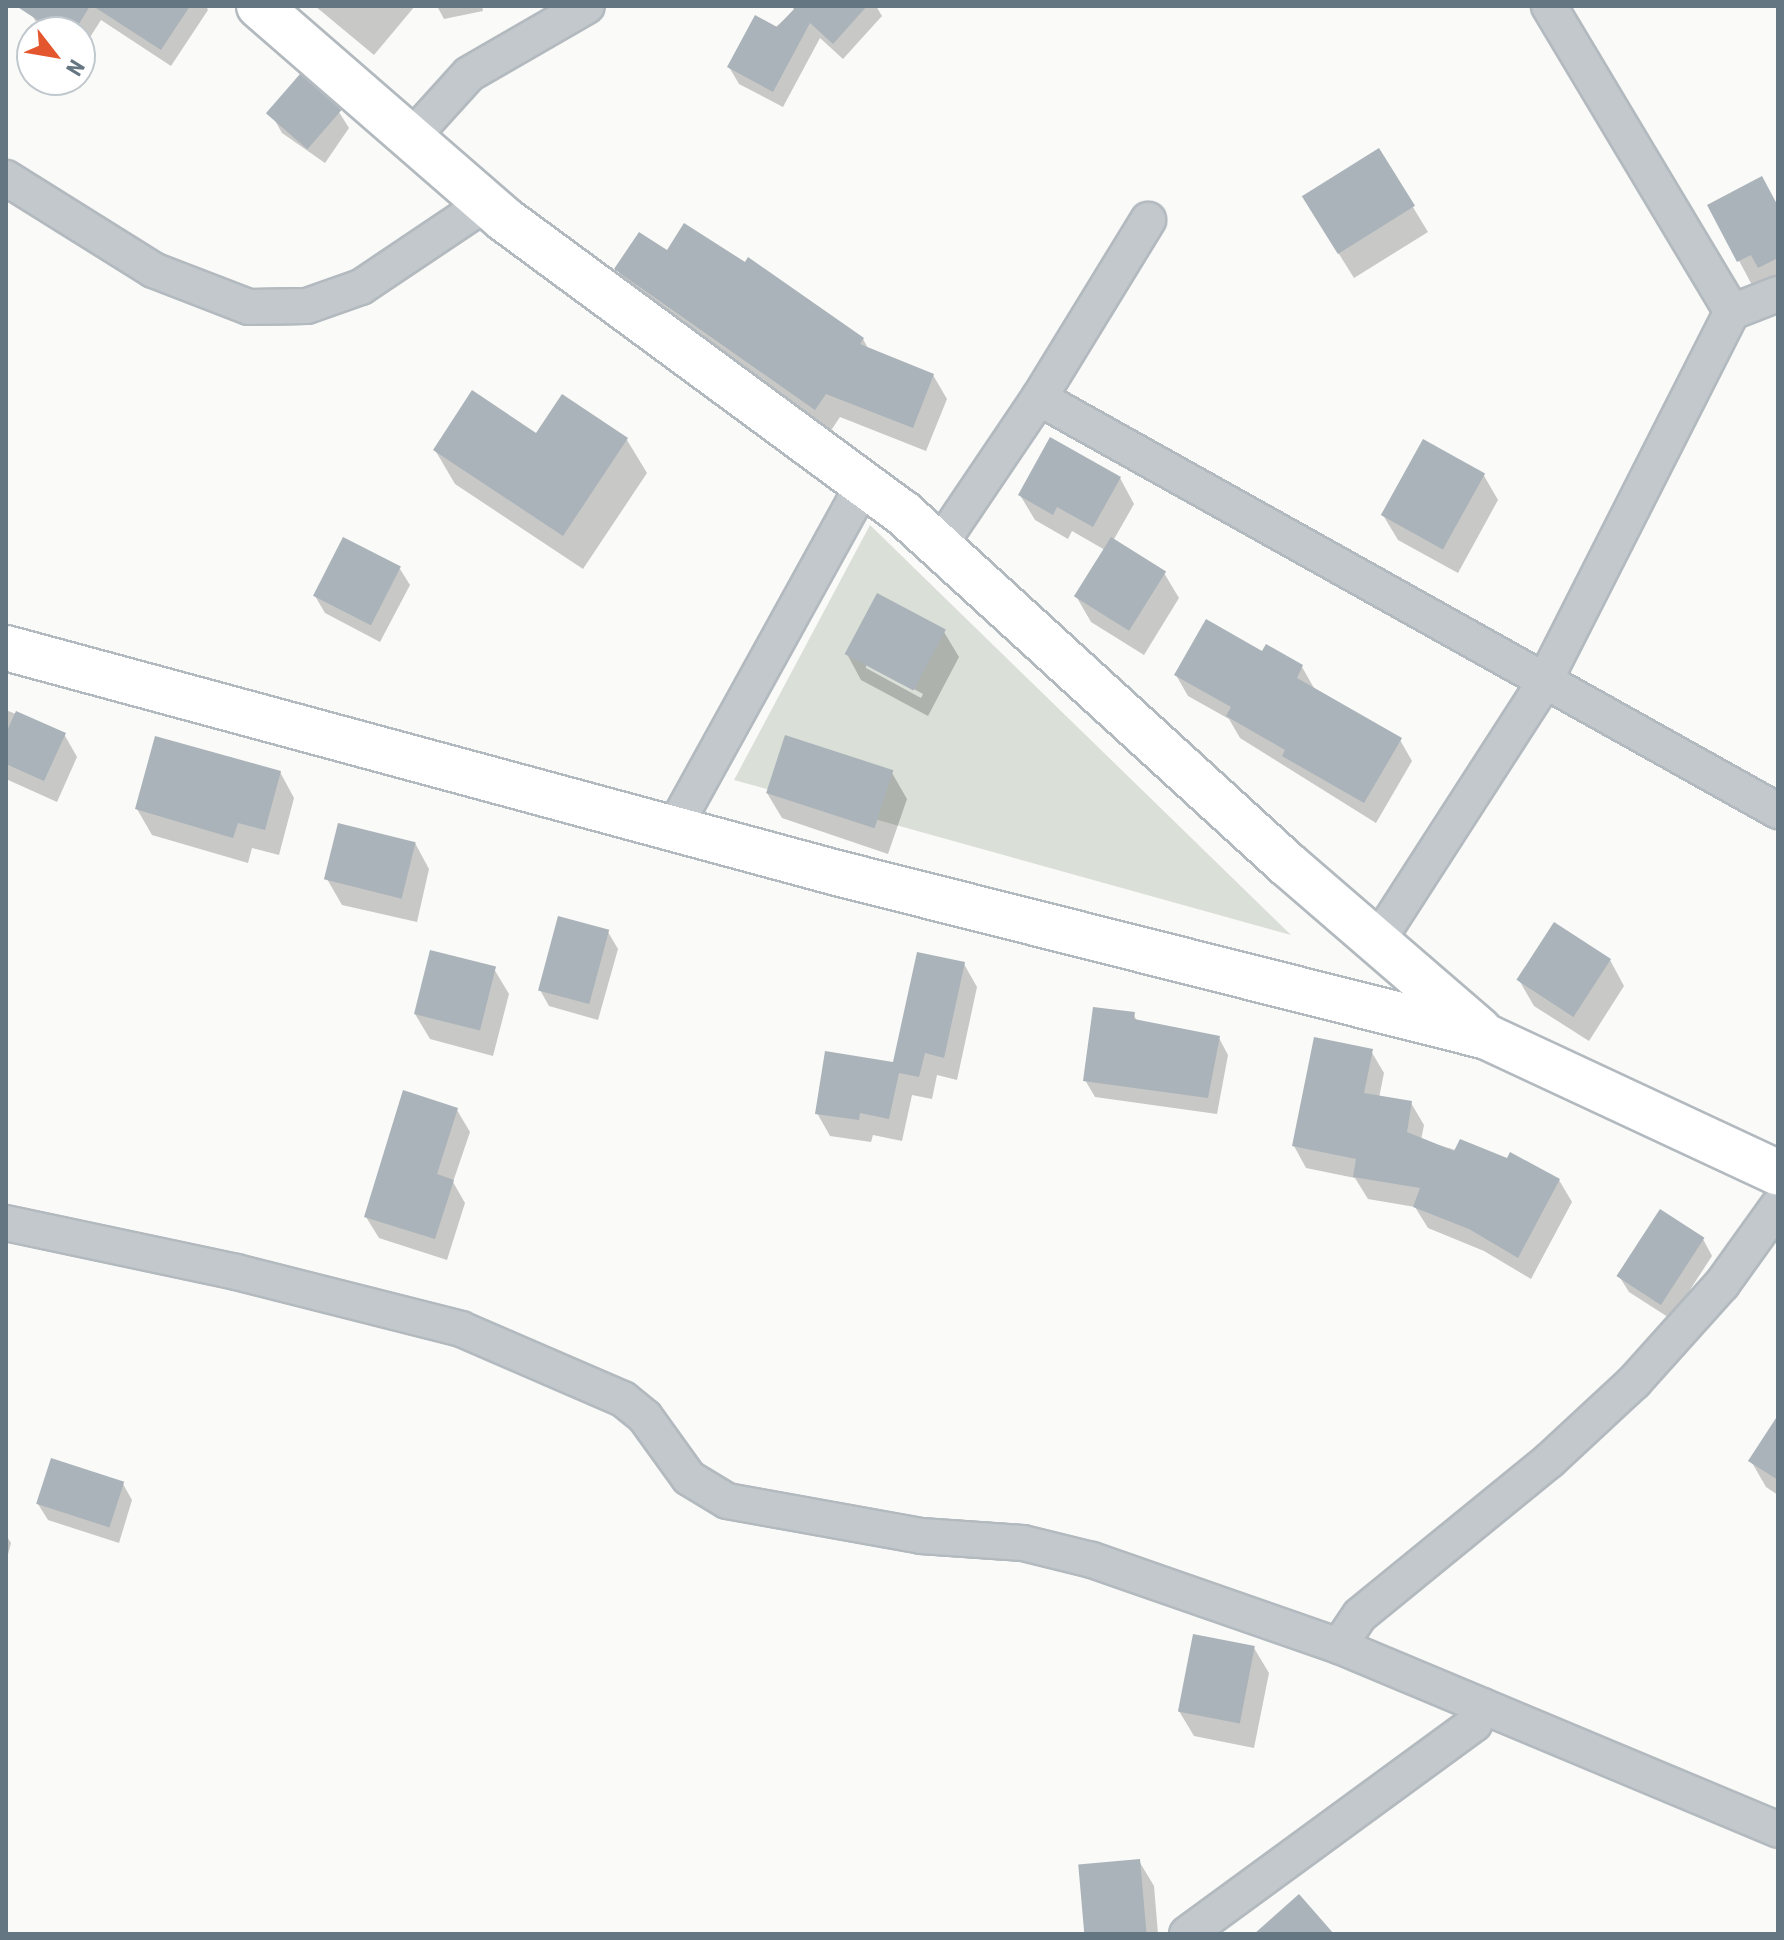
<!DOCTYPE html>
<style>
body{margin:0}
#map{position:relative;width:1784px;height:1940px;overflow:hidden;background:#fafaf8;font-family:"Roboto Condensed",sans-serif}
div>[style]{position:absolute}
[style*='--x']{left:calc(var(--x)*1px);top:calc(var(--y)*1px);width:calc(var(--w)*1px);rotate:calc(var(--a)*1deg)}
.green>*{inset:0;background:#dadfd7}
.shadow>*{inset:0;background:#0003}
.building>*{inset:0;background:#aab3b9;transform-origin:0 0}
.roads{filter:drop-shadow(2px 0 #b3babf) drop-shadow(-2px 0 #b3babf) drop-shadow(0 2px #b3babf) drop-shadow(0 -2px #b3babf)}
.street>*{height:34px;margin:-17px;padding:0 17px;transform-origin:17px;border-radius:17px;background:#c3c8cc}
.secondary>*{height:44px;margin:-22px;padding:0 22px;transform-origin:22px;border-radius:22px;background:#fff}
span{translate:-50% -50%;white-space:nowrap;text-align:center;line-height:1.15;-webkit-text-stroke:8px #fff;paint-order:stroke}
.frame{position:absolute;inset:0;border:8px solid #657683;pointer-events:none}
.north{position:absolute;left:16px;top:16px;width:80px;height:80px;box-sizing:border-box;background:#fff;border:2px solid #c1c8cd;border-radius:50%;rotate:121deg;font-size:22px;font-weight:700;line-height:32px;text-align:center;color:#657683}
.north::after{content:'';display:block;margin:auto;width:28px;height:36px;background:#e4572e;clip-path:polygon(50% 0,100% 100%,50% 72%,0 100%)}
</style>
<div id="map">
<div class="green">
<div style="clip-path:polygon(870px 525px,1291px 935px,734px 780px)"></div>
</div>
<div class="shadow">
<div style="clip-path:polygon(38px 6px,206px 6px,208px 10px,171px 66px,101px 20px,80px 53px,80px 32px,42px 32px,32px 15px)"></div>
<div style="clip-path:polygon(315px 6px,415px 6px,374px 55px)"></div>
<div style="clip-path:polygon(437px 6px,482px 6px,483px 11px,444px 19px)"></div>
<div style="clip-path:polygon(800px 6px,876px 6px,882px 16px,843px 59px,820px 38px,783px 107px,739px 84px,729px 67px)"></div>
<div style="clip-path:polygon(339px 112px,349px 128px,325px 163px,282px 133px,273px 117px)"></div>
<div style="clip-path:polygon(1379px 151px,1428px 232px,1354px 278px,1319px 222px)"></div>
<div style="clip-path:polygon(1710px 206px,1778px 208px,1778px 291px,1767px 280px,1753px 287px)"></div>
<div style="clip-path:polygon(668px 252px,863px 339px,869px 350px,933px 375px,947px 399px,926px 451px,840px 417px,830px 432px,631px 293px,617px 269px)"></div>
<div style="clip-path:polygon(627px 440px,647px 473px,583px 569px,455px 484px,435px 450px)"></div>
<div style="clip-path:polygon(1483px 474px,1498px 500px,1458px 573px,1398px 540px,1383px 515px)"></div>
<div style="clip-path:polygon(1120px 478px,1134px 504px,1113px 541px,1164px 573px,1179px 598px,1144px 655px,1091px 622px,1076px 596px,1105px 550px,1072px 531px,1068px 539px,1035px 520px,1020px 495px)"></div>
<div style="clip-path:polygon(400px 569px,410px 585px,380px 642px,325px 613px,315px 596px)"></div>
<div style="clip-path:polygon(evenodd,944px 632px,959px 657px,928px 716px,861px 680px,847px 654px,944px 632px,866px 663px,923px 694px,921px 698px,866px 668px,866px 663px)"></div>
<div style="clip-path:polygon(1263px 654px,1302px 667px,1314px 688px,1400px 740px,1412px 761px,1376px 823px,1240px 738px,1229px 719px,1188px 696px,1176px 675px)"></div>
<div style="clip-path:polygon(6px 710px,64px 734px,77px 757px,57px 802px,6px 779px)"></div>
<div style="clip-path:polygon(280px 772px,294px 798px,279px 855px,252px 848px,248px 863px,152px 835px,137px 809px)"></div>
<div style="clip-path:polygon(892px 773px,907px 799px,888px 854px,782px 818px,767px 793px)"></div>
<div style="clip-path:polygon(415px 843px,429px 869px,417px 922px,342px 905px,327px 879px)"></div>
<div style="clip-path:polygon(608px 932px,618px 949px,598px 1020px,549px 1006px,540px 990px)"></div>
<div style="clip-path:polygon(1610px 960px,1624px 986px,1589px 1041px,1534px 1006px,1519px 980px)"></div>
<div style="clip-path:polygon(964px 964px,977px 987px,957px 1080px,937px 1075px,932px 1099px,912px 1095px,902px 1141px,873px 1135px,871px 1142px,830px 1136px,817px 1113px,894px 1064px)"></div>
<div style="clip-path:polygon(494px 969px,509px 994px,493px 1056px,430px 1039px,415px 1014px)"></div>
<div style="clip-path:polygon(1133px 1014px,1138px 1022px,1219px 1038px,1228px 1055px,1217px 1114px,1095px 1097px,1085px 1080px)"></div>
<div style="clip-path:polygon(1371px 1051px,1384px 1073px,1379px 1098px,1411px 1103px,1424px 1125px,1421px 1140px,1559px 1180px,1572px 1202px,1531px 1279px,1484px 1251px,1428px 1228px,1415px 1207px,1368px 1199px,1355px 1178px,1306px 1168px,1294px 1146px)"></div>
<div style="clip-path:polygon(457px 1110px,470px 1132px,453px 1182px,465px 1203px,447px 1260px,379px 1238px,366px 1217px)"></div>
<div style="clip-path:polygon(1703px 1239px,1712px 1256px,1671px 1319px,1629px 1292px,1619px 1276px)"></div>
<div style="clip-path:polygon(1778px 1419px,1778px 1495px,1766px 1487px,1751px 1461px)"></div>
<div style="clip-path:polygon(123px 1484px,132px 1500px,119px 1543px,48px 1520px,38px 1504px)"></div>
<div style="clip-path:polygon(6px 1535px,11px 1543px,6px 1562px)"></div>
<div style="clip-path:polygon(1254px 1648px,1269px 1673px,1254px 1748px,1194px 1736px,1179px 1711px)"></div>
<div style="clip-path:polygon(1139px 1861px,1154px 1886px,1158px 1934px,1086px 1934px)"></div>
</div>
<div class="building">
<div style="clip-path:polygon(16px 6px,90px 6px,74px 32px,56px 32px)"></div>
<div style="clip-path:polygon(93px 6px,190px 6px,161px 50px)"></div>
<div style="clip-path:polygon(791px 6px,867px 6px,833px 44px,810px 23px,773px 92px,727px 67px,755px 15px,777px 27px,794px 9px)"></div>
<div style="left:300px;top:74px;width:55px;height:52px;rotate:41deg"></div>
<div style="left:1379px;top:148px;width:68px;height:91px;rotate:58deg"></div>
<div style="clip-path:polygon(1762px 176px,1778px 206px,1778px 258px,1758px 268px,1751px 255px,1737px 262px,1707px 205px)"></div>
<div style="clip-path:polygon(684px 223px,745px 262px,748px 257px,864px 338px,860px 344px,934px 374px,913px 428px,826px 394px,815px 410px,614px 269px,639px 232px,667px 250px)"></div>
<div style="clip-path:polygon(472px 390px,536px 433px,562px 394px,628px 438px,563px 536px,433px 450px)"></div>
<div style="clip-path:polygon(1050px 437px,1121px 477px,1093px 527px,1057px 507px,1053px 515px,1018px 495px)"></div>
<div style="left:1423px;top:439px;width:71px;height:87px;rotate:29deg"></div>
<div style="left:343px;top:537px;width:65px;height:66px;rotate:27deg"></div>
<div style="left:1111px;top:537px;width:65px;height:70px;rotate:32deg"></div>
<div style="left:877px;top:593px;width:78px;height:69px;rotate:28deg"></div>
<div style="clip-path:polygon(1206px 619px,1262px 651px,1266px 644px,1303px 665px,1297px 678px,1402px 738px,1364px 803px,1282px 756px,1285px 750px,1226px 716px,1231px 707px,1174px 675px)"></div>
<div style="clip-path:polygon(16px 711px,66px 733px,44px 781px,6px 764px,6px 733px)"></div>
<div style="left:785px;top:735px;width:114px;height:61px;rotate:18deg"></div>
<div style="clip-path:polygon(155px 736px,281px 771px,265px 830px,238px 823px,233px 838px,135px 809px)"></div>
<div style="left:338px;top:823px;width:80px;height:58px;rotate:14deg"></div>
<div style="left:558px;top:916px;width:53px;height:77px;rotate:15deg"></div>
<div style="left:1554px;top:922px;width:68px;height:69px;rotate:33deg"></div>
<div style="left:430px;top:950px;width:68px;height:66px;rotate:14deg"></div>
<div style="clip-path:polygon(917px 952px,965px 962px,944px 1058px,925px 1053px,919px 1077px,899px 1073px,889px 1119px,860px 1113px,859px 1120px,815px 1114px,825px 1051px,893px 1062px)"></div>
<div style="clip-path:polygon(1093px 1007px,1135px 1012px,1134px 1019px,1220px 1036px,1208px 1098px,1083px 1081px)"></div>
<div style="clip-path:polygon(1314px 1037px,1373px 1049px,1364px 1093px,1412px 1101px,1407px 1132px,1454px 1151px,1460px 1139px,1507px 1158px,1510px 1152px,1560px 1179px,1518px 1258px,1469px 1229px,1413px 1207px,1420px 1188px,1353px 1177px,1356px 1159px,1292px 1146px)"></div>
<div style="clip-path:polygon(403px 1090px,458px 1108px,437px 1174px,454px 1180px,435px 1239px,364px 1217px)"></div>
<div style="left:1660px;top:1209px;width:53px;height:80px;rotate:33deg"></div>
<div style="clip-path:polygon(1778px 1415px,1778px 1480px,1748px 1461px)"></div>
<div style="left:51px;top:1458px;width:77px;height:48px;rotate:18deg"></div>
<div style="left:1193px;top:1634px;width:63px;height:79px;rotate:11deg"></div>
<div style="left:1140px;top:1859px;width:75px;height:62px;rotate:85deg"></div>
<div style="clip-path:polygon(1299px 1894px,1334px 1934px,1254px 1934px)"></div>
</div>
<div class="roads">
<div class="street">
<div style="--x:1549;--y:6;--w:357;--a:59.1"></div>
<div style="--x:411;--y:138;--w:86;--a:-47.8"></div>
<div style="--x:469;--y:74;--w:136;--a:-30"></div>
<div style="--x:6;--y:178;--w:173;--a:32"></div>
<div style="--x:153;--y:270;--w:103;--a:21.1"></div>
<div style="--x:249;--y:307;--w:58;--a:-1"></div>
<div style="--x:307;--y:306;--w:57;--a:-19.4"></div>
<div style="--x:361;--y:287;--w:151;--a:-33.9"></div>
<div style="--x:1039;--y:398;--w:847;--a:29.2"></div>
<div style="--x:939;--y:546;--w:179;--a:-56"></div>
<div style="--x:1039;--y:398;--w:209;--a:-58.5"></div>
<div style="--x:674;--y:828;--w:393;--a:-61.1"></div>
<div style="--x:1377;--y:942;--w:307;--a:-57.2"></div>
<div style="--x:1543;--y:684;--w:417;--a:-63.1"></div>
<div style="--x:1732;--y:312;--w:49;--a:-21.4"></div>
<div style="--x:6;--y:1223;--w:235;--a:12"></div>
<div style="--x:236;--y:1272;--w:232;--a:14.2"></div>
<div style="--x:461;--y:1329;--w:176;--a:23.4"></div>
<div style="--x:623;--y:1399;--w:28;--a:39"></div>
<div style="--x:645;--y:1417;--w:75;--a:54.2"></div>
<div style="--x:689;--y:1478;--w:44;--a:31.2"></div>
<div style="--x:727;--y:1501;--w:197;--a:10.2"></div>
<div style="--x:921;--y:1536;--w:102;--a:3.9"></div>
<div style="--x:1023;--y:1543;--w:71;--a:13.8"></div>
<div style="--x:1092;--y:1560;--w:262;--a:19.2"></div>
<div style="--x:1339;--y:1646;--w:476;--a:22.7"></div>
<div style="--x:1339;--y:1646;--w:37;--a:-56"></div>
<div style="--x:1360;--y:1615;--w:245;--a:-39.2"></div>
<div style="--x:1550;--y:1460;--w:115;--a:-42.9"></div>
<div style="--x:1634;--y:1382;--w:132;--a:-48.1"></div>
<div style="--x:1722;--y:1284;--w:96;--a:-54.3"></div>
<div style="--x:1187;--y:1934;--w:356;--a:-36.2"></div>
<div style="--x:1474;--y:1724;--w:20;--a:-66"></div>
</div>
<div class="secondary">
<div style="--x:259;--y:6;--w:325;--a:41"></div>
<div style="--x:504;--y:219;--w:494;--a:36.4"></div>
<div style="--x:902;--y:512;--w:522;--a:42.44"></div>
<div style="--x:1287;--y:864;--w:254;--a:40.8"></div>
<div style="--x:6;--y:648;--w:861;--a:15.15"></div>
<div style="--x:837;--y:873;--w:670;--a:14.16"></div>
<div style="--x:1487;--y:1037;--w:321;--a:25"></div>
</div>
</div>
<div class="frame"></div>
<div class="north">N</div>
</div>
